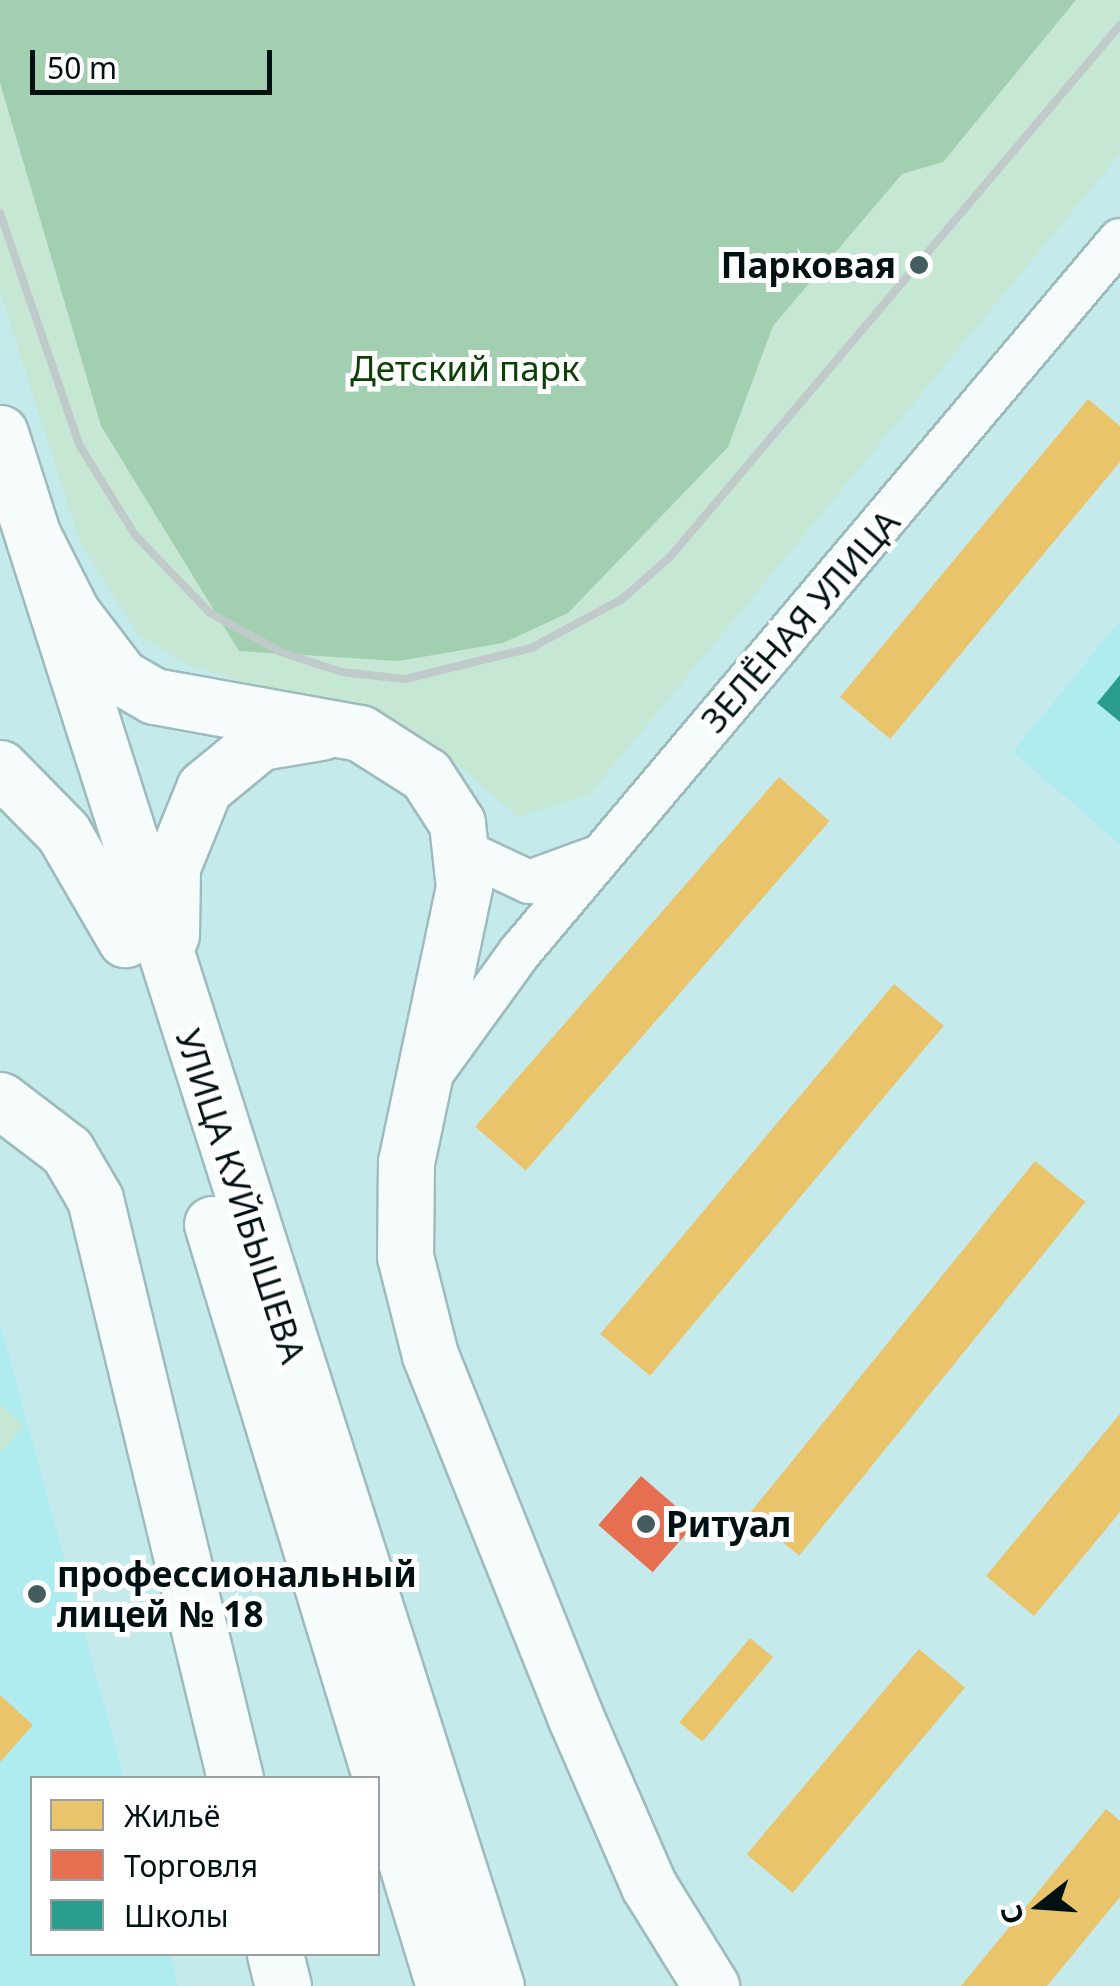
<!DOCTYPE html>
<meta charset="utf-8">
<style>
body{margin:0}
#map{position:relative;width:1120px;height:1986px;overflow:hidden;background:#c5eaec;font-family:"Noto Sans",sans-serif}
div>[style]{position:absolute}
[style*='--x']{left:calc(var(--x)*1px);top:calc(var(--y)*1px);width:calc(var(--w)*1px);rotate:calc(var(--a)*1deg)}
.built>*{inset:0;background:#afecf0}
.green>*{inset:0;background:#c5e7d4}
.forest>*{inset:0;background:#a3cfb1}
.homes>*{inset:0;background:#e9c46a;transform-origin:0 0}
.shops>*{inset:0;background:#e76f51;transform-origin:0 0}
.schools>*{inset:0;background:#2a9d8f}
.roads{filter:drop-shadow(2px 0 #9dbbbd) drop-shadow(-2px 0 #9dbbbd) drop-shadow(0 2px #9dbbbd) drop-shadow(0 -2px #9dbbbd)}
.minor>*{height:42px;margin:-21px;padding:0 21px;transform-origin:21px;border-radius:21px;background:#f6fcfc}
.major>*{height:55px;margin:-27.5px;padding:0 27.5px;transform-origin:27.5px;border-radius:27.5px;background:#f6fcfc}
.rail>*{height:8px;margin:-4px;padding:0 4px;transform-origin:4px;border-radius:4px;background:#c0caca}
.dots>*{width:28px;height:28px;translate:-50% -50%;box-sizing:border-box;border:5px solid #fff;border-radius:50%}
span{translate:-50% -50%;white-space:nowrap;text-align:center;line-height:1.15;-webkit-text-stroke:10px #fff;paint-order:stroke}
.poi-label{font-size:35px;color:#001113;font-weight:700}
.right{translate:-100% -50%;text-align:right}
.left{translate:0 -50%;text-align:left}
.park-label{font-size:35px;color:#0c4007}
.street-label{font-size:35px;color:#001113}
.legend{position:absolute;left:30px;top:1776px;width:350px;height:180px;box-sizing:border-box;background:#fff;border:2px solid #99a0a1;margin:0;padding:12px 18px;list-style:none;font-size:30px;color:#001113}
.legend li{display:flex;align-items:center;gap:20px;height:50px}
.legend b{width:50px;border:2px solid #99a0a1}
.north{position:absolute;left:990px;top:1856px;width:100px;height:100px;-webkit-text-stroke:8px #fff;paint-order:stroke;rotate:253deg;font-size:28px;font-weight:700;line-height:40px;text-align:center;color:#001113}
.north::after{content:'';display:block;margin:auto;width:35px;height:45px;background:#001113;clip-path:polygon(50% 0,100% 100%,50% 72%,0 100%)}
.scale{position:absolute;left:30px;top:50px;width:242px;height:45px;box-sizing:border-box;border:5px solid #001113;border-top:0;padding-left:12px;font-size:30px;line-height:35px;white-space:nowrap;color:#001113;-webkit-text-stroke:8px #fff;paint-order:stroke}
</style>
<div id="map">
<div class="built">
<div style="clip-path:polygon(1120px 621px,1120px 844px,1013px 752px)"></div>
<div style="clip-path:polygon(0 1323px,124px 1778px,32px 1778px,32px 1954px,170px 1954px,178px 1986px,0 1986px)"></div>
</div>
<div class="green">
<div style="clip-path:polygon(0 0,1120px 0,1120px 154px,589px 795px,518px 817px,430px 741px,189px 665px,137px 634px,79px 540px,0 292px)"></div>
<div style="clip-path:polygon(0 1404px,24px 1426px,0 1453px)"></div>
</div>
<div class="forest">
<div style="clip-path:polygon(0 0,1076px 0,943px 162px,902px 174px,773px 326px,728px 447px,568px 613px,503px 643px,399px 661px,239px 651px,101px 426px,0 83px)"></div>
</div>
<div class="homes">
<div style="clip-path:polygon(1088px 399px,1120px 426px,1120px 462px,890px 739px,840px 697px)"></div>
<div style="left:779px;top:777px;width:67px;height:463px;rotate:41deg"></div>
<div style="left:894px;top:984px;width:65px;height:457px;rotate:40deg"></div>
<div style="left:1035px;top:1161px;width:65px;height:455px;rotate:39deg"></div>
<div style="clip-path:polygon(1120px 1414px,1120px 1512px,1034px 1616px,986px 1576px)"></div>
<div style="left:750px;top:1638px;width:30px;height:110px;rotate:40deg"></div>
<div style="left:919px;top:1649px;width:60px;height:268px;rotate:40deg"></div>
<div style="clip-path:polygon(0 1695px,33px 1725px,0 1762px)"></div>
<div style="clip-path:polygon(1106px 1809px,1120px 1821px,1120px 1897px,1047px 1986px,961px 1986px)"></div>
</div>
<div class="shops">
<div style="left:641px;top:1476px;width:72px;height:65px;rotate:41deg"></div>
</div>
<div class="schools">
<div style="clip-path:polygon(1120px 675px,1120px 722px,1097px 703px)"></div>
</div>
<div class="roads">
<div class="minor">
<div style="--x:463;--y:851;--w:73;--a:25.2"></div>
<div style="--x:529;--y:882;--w:67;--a:-20.1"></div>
<div style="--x:433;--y:1072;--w:148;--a:-54.1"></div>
<div style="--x:520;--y:952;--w:931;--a:-49.88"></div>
</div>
<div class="major">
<div style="--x:0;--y:433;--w:1630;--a:72.29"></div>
<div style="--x:34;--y:538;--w:84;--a:63.1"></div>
<div style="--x:72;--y:613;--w:81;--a:52.6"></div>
<div style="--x:121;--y:677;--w:38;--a:30"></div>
<div style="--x:154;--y:696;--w:209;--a:10.2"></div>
<div style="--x:360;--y:733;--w:78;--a:32.5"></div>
<div style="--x:426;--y:775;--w:57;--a:57.1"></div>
<div style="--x:457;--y:823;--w:64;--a:83.8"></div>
<div style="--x:464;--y:887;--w:281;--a:101.9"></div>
<div style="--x:406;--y:1162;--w:94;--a:90.6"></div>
<div style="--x:405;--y:1256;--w:102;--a:75.8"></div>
<div style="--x:430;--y:1355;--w:389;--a:68.1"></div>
<div style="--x:575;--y:1716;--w:185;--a:66.5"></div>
<div style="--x:649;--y:1886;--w:118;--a:58.2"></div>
<div style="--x:0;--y:768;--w:90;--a:45.5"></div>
<div style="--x:63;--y:832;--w:124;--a:59.9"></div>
<div style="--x:171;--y:935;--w:68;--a:-89.2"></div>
<div style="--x:172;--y:867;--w:85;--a:-67.9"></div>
<div style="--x:204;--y:788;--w:72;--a:-39.4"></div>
<div style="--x:260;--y:742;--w:62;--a:-9.3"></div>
<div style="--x:0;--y:1100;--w:84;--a:37.3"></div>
<div style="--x:67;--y:1151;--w:56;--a:59.7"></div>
<div style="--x:95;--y:1199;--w:596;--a:76.41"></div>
<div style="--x:212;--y:1224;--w:797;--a:73.07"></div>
<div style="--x:275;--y:1954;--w:33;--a:76"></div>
</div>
</div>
<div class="rail">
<div style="--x:0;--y:213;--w:246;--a:71.1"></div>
<div style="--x:80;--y:446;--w:105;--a:58.3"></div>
<div style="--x:135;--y:535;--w:108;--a:46.1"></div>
<div style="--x:210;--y:613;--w:81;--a:28.8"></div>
<div style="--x:281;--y:652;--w:64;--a:18.2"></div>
<div style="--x:342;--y:672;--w:63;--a:6.3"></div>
<div style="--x:405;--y:679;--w:130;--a:-13.8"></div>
<div style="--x:531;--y:648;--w:103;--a:-28.3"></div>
<div style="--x:622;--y:599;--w:64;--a:-41.2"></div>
<div style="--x:670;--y:557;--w:697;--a:-49.77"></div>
</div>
<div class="dots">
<div style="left:919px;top:265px;background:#455d5f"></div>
<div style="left:646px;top:1524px;background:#455d5f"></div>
<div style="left:37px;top:1594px;background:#455d5f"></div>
</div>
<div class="poi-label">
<span class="right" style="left:896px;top:265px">Парковая</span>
<span class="left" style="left:666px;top:1524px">Ритуал</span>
<span class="left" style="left:57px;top:1594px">профессиональный<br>лицей № 18</span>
</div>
<div class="park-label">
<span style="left:465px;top:368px">Детский парк</span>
</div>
<div class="street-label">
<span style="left:800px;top:621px;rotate:-49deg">ЗЕЛЁНАЯ УЛИЦА</span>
<span style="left:241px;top:1196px;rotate:72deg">УЛИЦА КУЙБЫШЕВА</span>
</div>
<ul class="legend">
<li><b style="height:28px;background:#e9c46a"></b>Жильё</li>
<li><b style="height:28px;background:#e76f51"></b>Торговля</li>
<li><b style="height:28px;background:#2a9d8f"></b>Школы</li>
</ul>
<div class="north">С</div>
<div class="scale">50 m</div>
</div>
